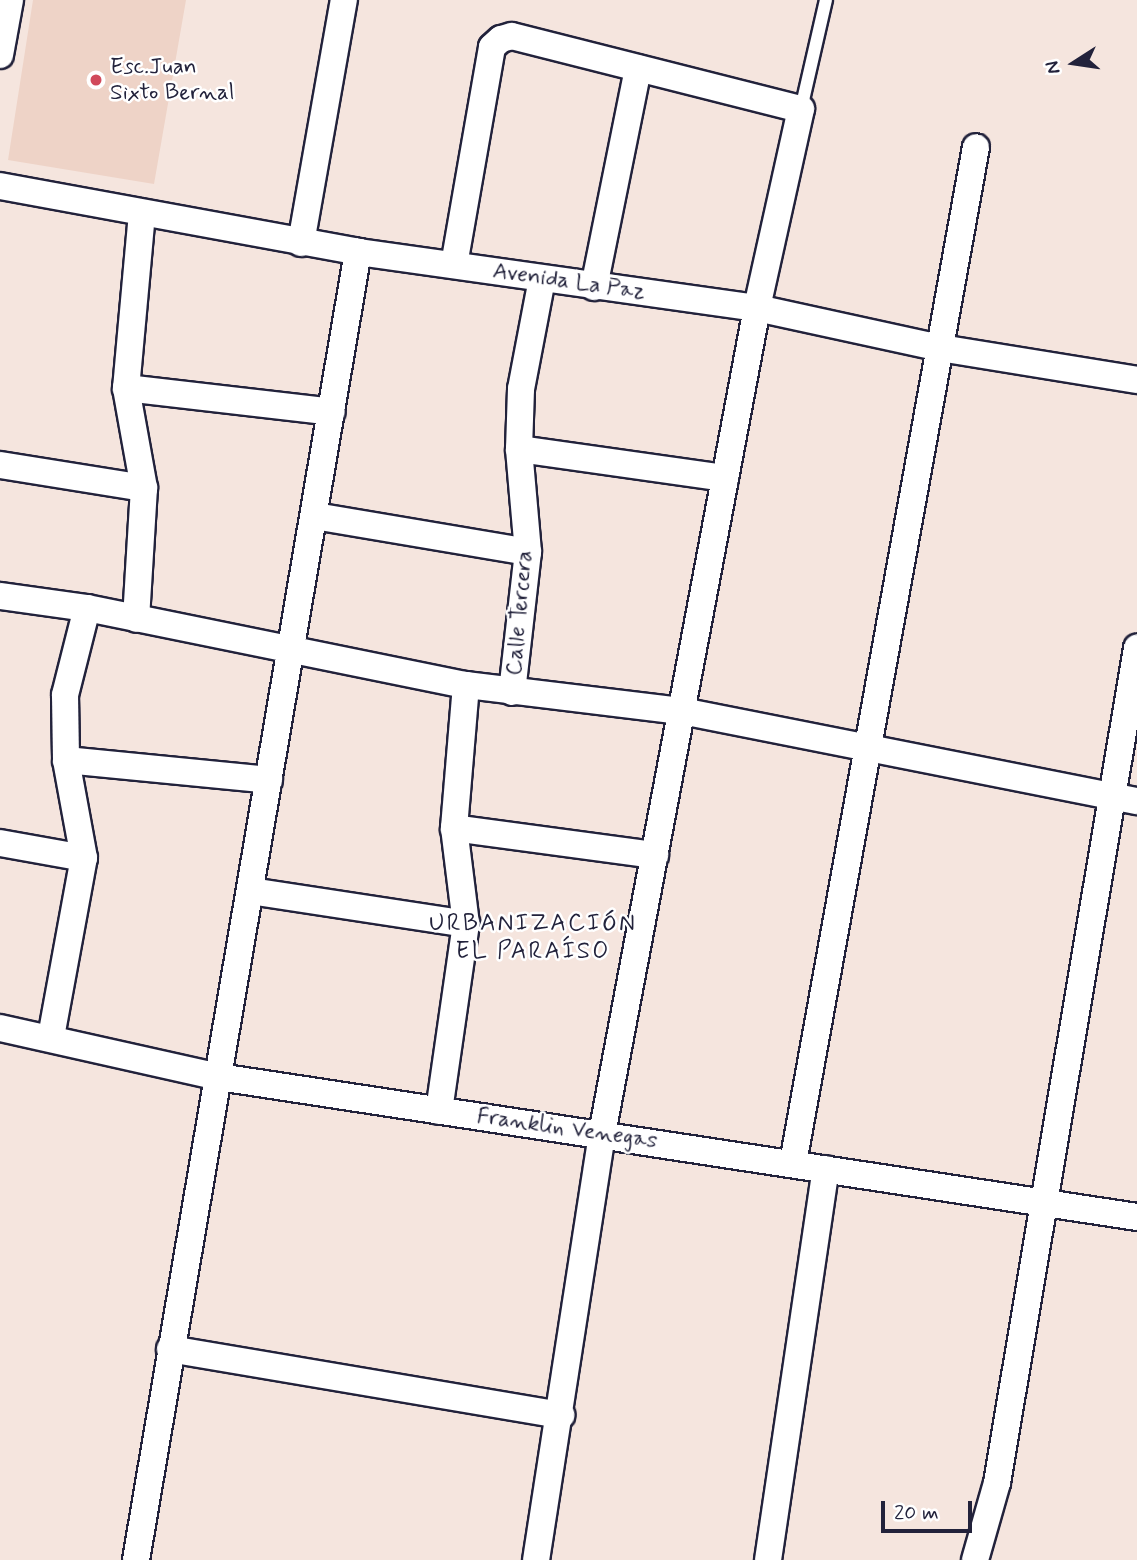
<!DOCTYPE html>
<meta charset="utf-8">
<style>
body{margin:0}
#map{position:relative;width:1137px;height:1560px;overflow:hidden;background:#f5e5de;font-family:Mynerve,sans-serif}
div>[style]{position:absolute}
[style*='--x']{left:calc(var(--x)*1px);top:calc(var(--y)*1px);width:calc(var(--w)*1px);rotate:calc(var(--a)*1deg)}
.built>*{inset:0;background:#eed3c7}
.roads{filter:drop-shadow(2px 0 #22223b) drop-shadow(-2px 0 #22223b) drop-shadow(0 2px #22223b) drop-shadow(0 -2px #22223b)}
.service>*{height:12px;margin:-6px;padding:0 6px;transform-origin:6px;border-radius:6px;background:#fff}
.minor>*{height:26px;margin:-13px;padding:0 13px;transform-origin:13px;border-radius:13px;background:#fff}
.dots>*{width:19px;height:19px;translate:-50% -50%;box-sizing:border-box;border:4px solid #fff;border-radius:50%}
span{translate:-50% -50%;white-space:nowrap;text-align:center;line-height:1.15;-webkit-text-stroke:5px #fff;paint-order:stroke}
.poi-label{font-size:23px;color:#22223b}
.left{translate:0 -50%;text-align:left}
.street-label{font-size:23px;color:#22223b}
.neighbourhood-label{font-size:24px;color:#22223b;letter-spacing:2px}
.north{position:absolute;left:1039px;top:28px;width:70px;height:70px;-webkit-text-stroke:5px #fff;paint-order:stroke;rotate:258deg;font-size:19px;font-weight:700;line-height:28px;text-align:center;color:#22223b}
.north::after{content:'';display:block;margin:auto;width:24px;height:32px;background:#22223b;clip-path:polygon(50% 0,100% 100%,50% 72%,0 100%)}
.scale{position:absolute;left:881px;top:1501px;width:91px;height:32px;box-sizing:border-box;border:4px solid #22223b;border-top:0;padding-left:9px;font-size:21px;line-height:24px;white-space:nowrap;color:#22223b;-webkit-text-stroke:5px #fff;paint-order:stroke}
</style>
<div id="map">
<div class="built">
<div style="clip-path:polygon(33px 0,186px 0,154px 184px,8px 160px)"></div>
</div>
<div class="roads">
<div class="service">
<div style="--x:801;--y:109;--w:112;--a:-77.1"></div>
</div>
<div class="minor">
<div style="--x:0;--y:55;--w:56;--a:-79.7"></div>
<div style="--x:0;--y:186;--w:364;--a:10.4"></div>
<div style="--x:358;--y:252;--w:403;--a:8"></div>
<div style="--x:757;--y:308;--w:187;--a:12.3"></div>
<div style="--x:940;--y:348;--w:200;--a:9.2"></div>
<div style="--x:142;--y:213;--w:176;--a:95.2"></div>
<div style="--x:126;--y:388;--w:207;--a:6.6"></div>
<div style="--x:301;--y:243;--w:247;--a:-80"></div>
<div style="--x:454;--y:265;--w:221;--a:-80.1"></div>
<div style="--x:492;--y:47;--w:12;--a:-42"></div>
<div style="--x:501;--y:39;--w:11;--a:-15"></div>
<div style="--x:512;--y:36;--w:298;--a:14.2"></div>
<div style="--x:801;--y:109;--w:204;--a:102.5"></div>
<div style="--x:757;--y:308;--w:840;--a:100.63"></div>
<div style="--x:602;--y:1134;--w:431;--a:98.8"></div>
<div style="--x:542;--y:279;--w:112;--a:100.8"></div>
<div style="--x:521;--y:389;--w:60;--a:91.9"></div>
<div style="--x:519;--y:449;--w:208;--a:8"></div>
<div style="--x:594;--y:287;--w:223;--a:-78.6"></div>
<div style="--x:126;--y:388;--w:102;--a:79.8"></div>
<div style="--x:144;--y:488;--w:131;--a:93.5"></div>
<div style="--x:0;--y:465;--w:146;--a:9.1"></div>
<div style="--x:315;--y:516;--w:216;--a:9.6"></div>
<div style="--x:0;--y:596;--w:88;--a:7.9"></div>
<div style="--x:87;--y:608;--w:387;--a:11.5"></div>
<div style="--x:466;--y:685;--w:218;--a:6.9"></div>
<div style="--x:682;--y:711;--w:464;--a:11.2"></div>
<div style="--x:87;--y:608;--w:90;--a:104.2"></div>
<div style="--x:65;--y:695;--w:65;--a:89.1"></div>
<div style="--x:66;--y:760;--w:204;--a:5.6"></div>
<div style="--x:466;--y:685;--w:144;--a:94.8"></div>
<div style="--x:454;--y:828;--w:203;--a:7.7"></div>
<div style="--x:512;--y:692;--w:141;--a:-83.5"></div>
<div style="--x:528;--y:552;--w:103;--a:-95"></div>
<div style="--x:0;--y:843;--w:85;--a:10.1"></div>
<div style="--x:251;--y:891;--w:218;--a:8.7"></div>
<div style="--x:0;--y:1028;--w:224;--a:12.6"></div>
<div style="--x:219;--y:1077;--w:929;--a:8.67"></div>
<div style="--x:51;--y:1037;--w:182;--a:-79.6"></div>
<div style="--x:84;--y:858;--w:100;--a:-100.4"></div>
<div style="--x:439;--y:1111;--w:189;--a:-81.8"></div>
<div style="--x:466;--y:924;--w:97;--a:-97.1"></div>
<div style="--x:793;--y:1163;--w:1032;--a:-79.79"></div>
<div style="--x:170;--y:1349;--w:397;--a:9.6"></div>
<div style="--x:136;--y:1560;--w:1327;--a:-80.37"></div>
<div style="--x:768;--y:1560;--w:395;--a:-81.6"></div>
<div style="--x:975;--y:1560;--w:80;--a:-74.1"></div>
<div style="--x:997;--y:1483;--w:847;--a:-80.48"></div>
</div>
</div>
<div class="dots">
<div style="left:96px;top:80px;background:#d1495b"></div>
</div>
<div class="poi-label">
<span class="left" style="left:110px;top:80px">Esc.Juan<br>Sixto Bernal</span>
</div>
<div class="street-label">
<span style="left:569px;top:282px;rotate:8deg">Avenida La Paz</span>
<span style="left:520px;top:613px;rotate:-85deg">Calle Tercera</span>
<span style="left:567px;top:1129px;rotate:8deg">Franklin Venegas</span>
</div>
<div class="neighbourhood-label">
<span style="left:533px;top:938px">URBANIZACIÓN<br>EL PARAÍSO</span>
</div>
<div class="north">N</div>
<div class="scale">20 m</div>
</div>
